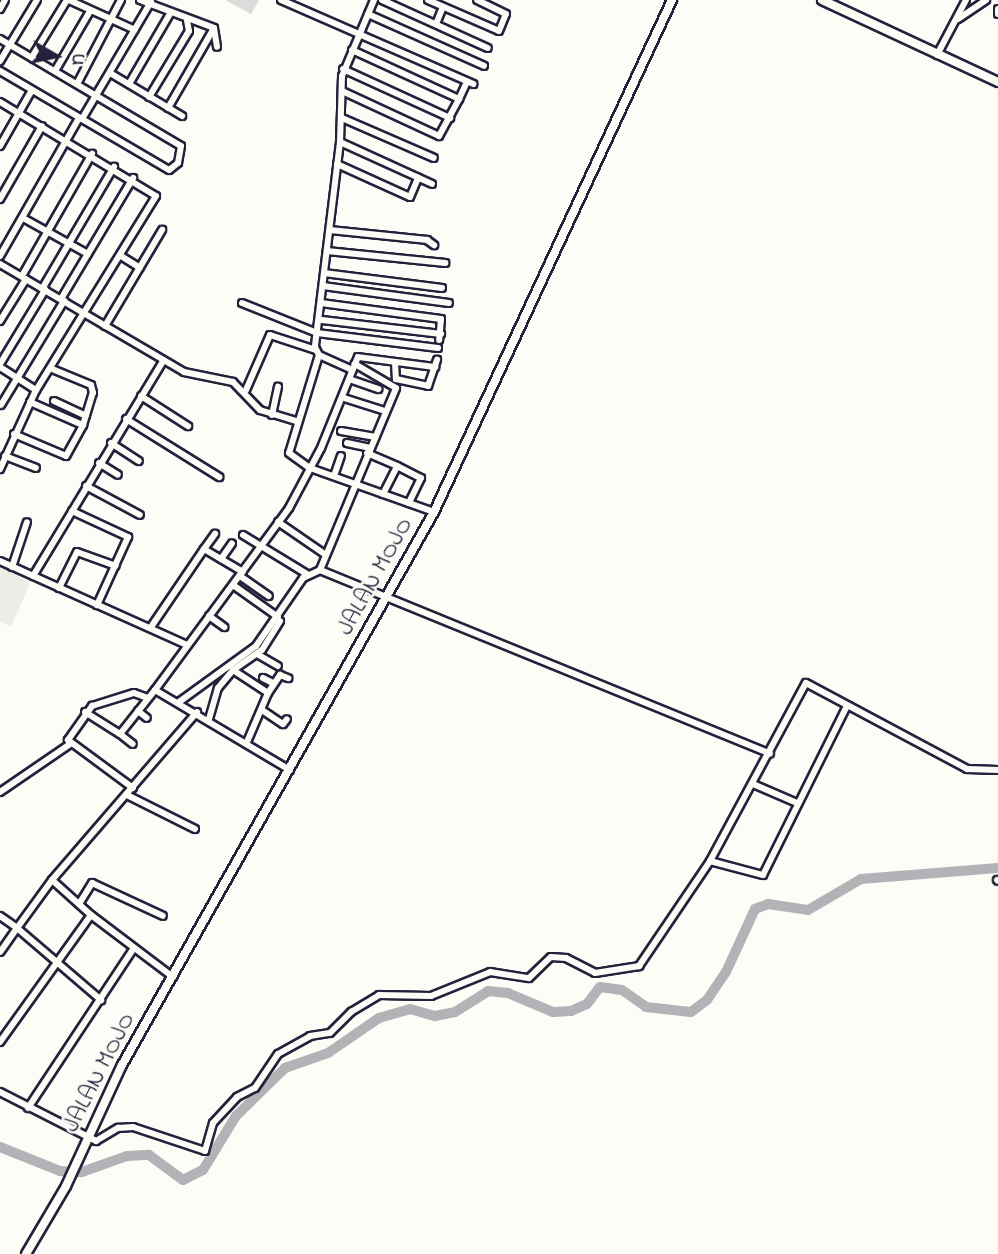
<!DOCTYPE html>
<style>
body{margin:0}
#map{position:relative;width:998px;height:1254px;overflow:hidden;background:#fdfcf7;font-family:"Indie Flower",sans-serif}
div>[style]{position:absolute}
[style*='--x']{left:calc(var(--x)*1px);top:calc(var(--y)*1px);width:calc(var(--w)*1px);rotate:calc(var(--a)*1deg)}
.built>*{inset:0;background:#ecece9}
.green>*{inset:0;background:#dddcdb}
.river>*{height:10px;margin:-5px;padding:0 5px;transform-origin:5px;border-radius:5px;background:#b2b2b7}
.roads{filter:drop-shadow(2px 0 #22223b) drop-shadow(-2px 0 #22223b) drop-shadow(0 2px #22223b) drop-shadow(0 -2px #22223b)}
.street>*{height:6px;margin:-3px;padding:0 3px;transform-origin:3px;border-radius:3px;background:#fdfcf7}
.secondary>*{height:8px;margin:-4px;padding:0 4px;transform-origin:4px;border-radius:4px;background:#fdfcf7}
span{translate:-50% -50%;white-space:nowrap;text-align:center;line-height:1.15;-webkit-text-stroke:5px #fdfcf7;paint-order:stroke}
.street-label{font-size:24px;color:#22223b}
.north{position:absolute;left:21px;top:21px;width:70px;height:70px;-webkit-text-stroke:5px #fdfcf7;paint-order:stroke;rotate:99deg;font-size:19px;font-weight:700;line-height:28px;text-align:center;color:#22223b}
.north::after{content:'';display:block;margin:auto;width:24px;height:32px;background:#22223b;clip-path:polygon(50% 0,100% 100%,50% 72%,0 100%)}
</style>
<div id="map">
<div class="built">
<div style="clip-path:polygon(0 566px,30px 583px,11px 627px,0 621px)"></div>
</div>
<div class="green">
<div style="clip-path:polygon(225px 0,259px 0,251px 14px)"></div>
</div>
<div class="river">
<div style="--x:0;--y:1147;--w:65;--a:21.8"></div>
<div style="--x:60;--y:1171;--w:22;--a:3"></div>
<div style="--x:82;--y:1172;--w:48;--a:-19.6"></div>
<div style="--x:127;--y:1156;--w:22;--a:-3"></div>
<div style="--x:149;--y:1155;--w:42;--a:36.3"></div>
<div style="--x:183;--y:1180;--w:22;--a:-27"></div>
<div style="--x:203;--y:1170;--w:63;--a:-58.6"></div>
<div style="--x:236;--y:1116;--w:69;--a:-44.4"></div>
<div style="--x:285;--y:1068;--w:46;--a:-19.2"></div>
<div style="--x:328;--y:1053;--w:62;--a:-34.5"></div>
<div style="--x:379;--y:1018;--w:32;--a:-16"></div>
<div style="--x:410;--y:1009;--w:26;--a:16"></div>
<div style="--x:435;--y:1016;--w:20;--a:-11"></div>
<div style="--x:455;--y:1012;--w:39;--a:-32"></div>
<div style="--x:488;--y:991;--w:20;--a:6"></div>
<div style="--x:508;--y:993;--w:49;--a:22.9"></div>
<div style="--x:553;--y:1012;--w:18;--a:-3"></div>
<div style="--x:571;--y:1011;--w:17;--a:-24"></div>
<div style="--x:587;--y:1004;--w:21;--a:-53"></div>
<div style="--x:600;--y:987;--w:22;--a:8"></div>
<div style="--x:622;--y:990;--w:29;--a:35"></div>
<div style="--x:646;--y:1007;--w:45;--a:6.3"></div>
<div style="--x:691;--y:1012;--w:20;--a:-37"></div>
<div style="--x:707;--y:1000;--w:34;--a:-56"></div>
<div style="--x:726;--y:972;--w:69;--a:-65.3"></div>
<div style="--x:755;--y:909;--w:14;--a:-21"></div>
<div style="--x:768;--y:904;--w:40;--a:8.5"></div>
<div style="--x:808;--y:910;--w:61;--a:-30.3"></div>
<div style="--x:861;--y:879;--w:137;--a:-4.6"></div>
</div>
<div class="roads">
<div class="street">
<div style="--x:69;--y:0;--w:72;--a:24.4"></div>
<div style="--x:140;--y:0;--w:79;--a:20.7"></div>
<div style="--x:214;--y:28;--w:19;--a:81"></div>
<div style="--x:281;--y:0;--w:210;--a:23.6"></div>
<div style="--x:374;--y:0;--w:82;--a:112.8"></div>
<div style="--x:342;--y:76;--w:66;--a:91.7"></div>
<div style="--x:340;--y:142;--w:207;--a:97"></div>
<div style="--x:315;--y:347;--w:9;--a:63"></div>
<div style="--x:319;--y:355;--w:102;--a:107"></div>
<div style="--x:289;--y:453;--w:26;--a:36"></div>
<div style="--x:310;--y:468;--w:132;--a:19.5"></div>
<div style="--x:382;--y:0;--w:116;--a:24.4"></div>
<div style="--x:428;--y:0;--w:77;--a:23.6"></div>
<div style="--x:499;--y:31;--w:18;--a:-68"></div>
<div style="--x:506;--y:14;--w:32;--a:-154"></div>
<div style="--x:0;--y:9;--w:10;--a:-61"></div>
<div style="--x:998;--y:9;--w:5;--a:90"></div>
<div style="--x:368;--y:14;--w:127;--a:24.1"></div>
<div style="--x:958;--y:19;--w:34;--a:-34"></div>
<div style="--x:436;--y:24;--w:18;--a:-68"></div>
<div style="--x:0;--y:39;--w:210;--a:30.6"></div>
<div style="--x:181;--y:146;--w:17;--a:100"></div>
<div style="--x:178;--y:163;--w:11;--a:142"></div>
<div style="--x:169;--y:170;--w:196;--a:-149.6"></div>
<div style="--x:352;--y:50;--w:118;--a:24.6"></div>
<div style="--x:459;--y:99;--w:19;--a:-65"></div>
<div style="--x:937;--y:55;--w:62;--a:-62.2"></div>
<div style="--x:32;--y:57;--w:67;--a:-58.4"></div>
<div style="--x:0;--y:61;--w:71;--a:-58.8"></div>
<div style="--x:343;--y:69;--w:118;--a:24.6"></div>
<div style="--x:55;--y:71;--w:69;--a:-59.7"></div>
<div style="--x:110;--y:73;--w:84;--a:30.8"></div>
<div style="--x:77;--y:84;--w:95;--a:-62.4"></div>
<div style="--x:129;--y:84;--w:83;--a:-59.7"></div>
<div style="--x:342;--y:91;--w:107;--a:24.9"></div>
<div style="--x:439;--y:136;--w:42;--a:-61.6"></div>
<div style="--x:149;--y:97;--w:77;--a:-58.8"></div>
<div style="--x:189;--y:31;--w:10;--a:-101"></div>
<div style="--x:0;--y:102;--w:182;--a:31.1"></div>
<div style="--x:156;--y:196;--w:228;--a:121.7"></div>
<div style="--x:36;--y:390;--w:87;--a:114.5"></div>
<div style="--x:168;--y:108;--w:92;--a:-60.1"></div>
<div style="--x:342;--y:118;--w:100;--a:23.5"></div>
<div style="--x:82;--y:119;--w:136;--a:-59.5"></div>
<div style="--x:340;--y:142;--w:101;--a:24.5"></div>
<div style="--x:0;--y:146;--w:64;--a:-60.3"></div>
<div style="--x:337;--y:164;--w:80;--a:24.3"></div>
<div style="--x:410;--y:197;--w:21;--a:-67"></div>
<div style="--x:0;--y:199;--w:84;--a:-60.1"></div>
<div style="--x:23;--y:218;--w:74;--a:29"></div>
<div style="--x:330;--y:230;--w:98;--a:5.9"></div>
<div style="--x:427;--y:240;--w:9;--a:36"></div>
<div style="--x:327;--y:251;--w:119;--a:5.8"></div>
<div style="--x:0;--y:256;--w:159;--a:-60.2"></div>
<div style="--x:121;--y:256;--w:22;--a:32"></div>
<div style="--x:0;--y:264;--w:213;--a:30.4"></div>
<div style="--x:184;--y:372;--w:50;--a:11.5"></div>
<div style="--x:233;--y:382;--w:39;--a:46"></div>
<div style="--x:260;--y:410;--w:39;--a:17"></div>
<div style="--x:324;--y:273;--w:119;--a:7.2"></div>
<div style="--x:22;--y:276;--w:141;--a:-60.2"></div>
<div style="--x:323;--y:286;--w:127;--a:7.7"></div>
<div style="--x:42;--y:289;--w:142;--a:-59.5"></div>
<div style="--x:61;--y:299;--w:141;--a:-59.2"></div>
<div style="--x:242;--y:303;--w:81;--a:21.8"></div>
<div style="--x:317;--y:333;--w:122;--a:7.1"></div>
<div style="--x:321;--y:303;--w:121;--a:7.6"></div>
<div style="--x:441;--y:319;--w:21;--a:95"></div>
<div style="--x:322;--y:320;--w:120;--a:6.7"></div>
<div style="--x:0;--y:321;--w:49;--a:-58.2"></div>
<div style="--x:105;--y:326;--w:112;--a:-59.3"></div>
<div style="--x:319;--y:355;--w:36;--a:24"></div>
<div style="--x:395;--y:362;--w:17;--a:87"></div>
<div style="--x:396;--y:379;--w:33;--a:12"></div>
<div style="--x:428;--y:386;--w:28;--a:-71"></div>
<div style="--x:0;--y:364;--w:87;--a:-58.7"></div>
<div style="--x:0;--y:367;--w:43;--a:32.6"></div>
<div style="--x:352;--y:380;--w:28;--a:19"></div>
<div style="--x:246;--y:390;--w:60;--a:-66.4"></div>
<div style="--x:270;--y:335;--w:48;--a:18.1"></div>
<div style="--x:141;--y:396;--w:56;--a:32.6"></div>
<div style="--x:344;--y:398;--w:43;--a:17.6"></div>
<div style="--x:54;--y:401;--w:35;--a:25"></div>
<div style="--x:30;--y:402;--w:58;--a:23.5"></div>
<div style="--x:83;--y:425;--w:34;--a:-73"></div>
<div style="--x:93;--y:393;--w:8;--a:-104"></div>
<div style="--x:91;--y:385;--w:42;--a:-157.7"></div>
<div style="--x:1;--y:405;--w:122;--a:-58.8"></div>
<div style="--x:272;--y:415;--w:29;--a:-78"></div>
<div style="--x:126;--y:419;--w:110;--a:31.9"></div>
<div style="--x:341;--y:431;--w:35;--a:10"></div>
<div style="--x:14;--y:434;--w:56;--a:22.9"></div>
<div style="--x:66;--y:456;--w:35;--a:-61"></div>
<div style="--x:111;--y:443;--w:33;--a:33"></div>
<div style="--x:347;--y:443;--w:24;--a:12"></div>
<div style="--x:367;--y:453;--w:33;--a:23"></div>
<div style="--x:5;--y:456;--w:33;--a:21"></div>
<div style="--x:99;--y:463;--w:22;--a:32"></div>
<div style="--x:334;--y:476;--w:21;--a:-71"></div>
<div style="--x:86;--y:486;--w:61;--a:28.2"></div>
<div style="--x:383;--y:494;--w:31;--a:-63"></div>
<div style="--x:397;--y:466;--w:27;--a:27"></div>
<div style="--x:421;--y:478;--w:28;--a:116"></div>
<div style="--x:72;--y:511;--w:62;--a:24.9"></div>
<div style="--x:128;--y:537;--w:75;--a:114.5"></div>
<div style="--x:278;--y:522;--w:58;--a:34.5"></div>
<div style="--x:243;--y:535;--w:75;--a:31.4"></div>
<div style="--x:204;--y:549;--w:19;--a:-54"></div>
<div style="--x:221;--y:559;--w:19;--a:-55"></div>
<div style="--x:0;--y:561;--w:205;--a:24.2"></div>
<div style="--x:12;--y:567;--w:47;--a:-71.6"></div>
<div style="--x:320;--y:570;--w:486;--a:22.2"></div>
<div style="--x:320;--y:570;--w:197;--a:-67.3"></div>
<div style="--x:396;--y:388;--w:48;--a:-149.7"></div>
<div style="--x:33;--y:576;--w:251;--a:-58.8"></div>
<div style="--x:240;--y:576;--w:35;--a:35"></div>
<div style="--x:233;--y:585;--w:55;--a:35.4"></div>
<div style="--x:59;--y:588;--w:40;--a:-63.4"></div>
<div style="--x:77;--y:552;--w:41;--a:19.7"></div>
<div style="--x:209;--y:616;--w:19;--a:36"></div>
<div style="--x:151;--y:627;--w:94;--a:-55.8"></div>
<div style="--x:204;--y:549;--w:45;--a:30.5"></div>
<div style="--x:257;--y:654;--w:24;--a:30"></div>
<div style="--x:233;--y:670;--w:35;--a:-35"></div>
<div style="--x:262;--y:650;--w:34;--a:-58"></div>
<div style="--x:263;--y:678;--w:11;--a:27"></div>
<div style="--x:155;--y:690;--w:157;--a:30.7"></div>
<div style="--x:268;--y:693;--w:22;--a:-56"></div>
<div style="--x:280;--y:675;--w:9;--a:21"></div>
<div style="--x:179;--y:702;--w:95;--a:-36"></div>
<div style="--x:256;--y:646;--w:83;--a:-55.3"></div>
<div style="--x:303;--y:578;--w:19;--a:-25"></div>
<div style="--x:262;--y:710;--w:25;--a:34"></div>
<div style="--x:283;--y:724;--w:6;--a:-51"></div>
<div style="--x:138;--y:711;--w:11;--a:38"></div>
<div style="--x:85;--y:712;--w:41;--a:32.2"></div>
<div style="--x:120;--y:734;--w:56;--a:-51.5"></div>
<div style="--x:155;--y:690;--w:226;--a:-53.6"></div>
<div style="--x:289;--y:508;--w:68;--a:-61.9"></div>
<div style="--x:321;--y:448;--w:98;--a:-67.9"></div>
<div style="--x:358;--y:357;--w:78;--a:7.4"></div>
<div style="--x:209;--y:719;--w:32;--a:-74"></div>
<div style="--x:218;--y:688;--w:23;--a:-50"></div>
<div style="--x:233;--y:670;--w:42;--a:33.3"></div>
<div style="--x:268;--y:693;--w:53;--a:113.2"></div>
<div style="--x:120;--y:734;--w:16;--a:38"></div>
<div style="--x:753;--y:784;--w:48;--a:23.4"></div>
<div style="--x:133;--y:788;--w:81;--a:-143.6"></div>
<div style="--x:68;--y:740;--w:42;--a:-54.8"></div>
<div style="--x:92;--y:706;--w:44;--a:-17.2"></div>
<div style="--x:134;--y:693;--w:15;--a:20"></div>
<div style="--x:0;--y:792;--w:85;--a:-34.4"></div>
<div style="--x:127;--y:795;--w:76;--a:26.6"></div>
<div style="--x:710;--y:861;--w:55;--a:14.8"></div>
<div style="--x:763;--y:875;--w:189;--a:-63.6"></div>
<div style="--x:52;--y:880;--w:222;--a:-49.2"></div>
<div style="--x:997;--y:880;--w:1;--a:45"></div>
<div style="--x:79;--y:904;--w:25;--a:-58"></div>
<div style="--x:92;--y:883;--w:78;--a:24.9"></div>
<div style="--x:91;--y:915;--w:52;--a:-138.1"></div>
<div style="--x:52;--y:880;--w:59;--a:126.1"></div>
<div style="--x:17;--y:928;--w:111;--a:40.6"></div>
<div style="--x:0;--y:916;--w:21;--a:35"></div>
<div style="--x:17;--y:928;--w:29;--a:125"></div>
<div style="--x:0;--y:1042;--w:156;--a:-54.4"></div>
<div style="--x:91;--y:915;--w:103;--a:37.1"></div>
<div style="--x:0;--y:1092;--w:108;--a:27"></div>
<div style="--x:96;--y:1141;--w:26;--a:-31"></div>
<div style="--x:118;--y:1128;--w:15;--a:-4"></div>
<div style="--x:133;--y:1127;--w:76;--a:18.4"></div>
<div style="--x:205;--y:1151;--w:29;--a:-74"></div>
<div style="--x:213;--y:1123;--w:35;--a:-47"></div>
<div style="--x:237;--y:1097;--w:20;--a:-27"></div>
<div style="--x:255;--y:1088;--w:41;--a:-55.9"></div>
<div style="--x:278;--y:1054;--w:37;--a:-29"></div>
<div style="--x:310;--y:1036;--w:20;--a:-9"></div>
<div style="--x:330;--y:1033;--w:30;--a:-45"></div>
<div style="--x:351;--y:1012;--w:33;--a:-31"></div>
<div style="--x:379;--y:995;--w:52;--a:1.1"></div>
<div style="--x:431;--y:996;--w:64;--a:-22.1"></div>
<div style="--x:490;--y:972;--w:39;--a:9"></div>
<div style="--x:529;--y:978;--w:30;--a:-44"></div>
<div style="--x:551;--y:957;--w:15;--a:4"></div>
<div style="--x:566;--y:958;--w:33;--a:27"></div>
<div style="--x:595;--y:973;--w:45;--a:-9"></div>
<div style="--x:639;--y:966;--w:127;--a:-55.9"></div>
<div style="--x:710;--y:861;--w:202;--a:-61.7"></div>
<div style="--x:806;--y:683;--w:183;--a:28.1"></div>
<div style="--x:967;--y:769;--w:31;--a:2"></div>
<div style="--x:28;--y:1108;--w:192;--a:-56.5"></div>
</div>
<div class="secondary">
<div style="--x:822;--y:0;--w:194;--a:25"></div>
<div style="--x:26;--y:1254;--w:79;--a:-59.5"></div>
<div style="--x:66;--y:1186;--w:133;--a:-65.2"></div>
<div style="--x:122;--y:1065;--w:635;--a:-60.57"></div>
<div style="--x:434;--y:512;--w:565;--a:-65.07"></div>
</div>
</div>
<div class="street-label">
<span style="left:376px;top:577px;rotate:-61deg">JALAN MOJO</span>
<span style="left:100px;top:1073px;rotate:-63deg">JALAN MOJO</span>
</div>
<div class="north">U</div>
</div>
